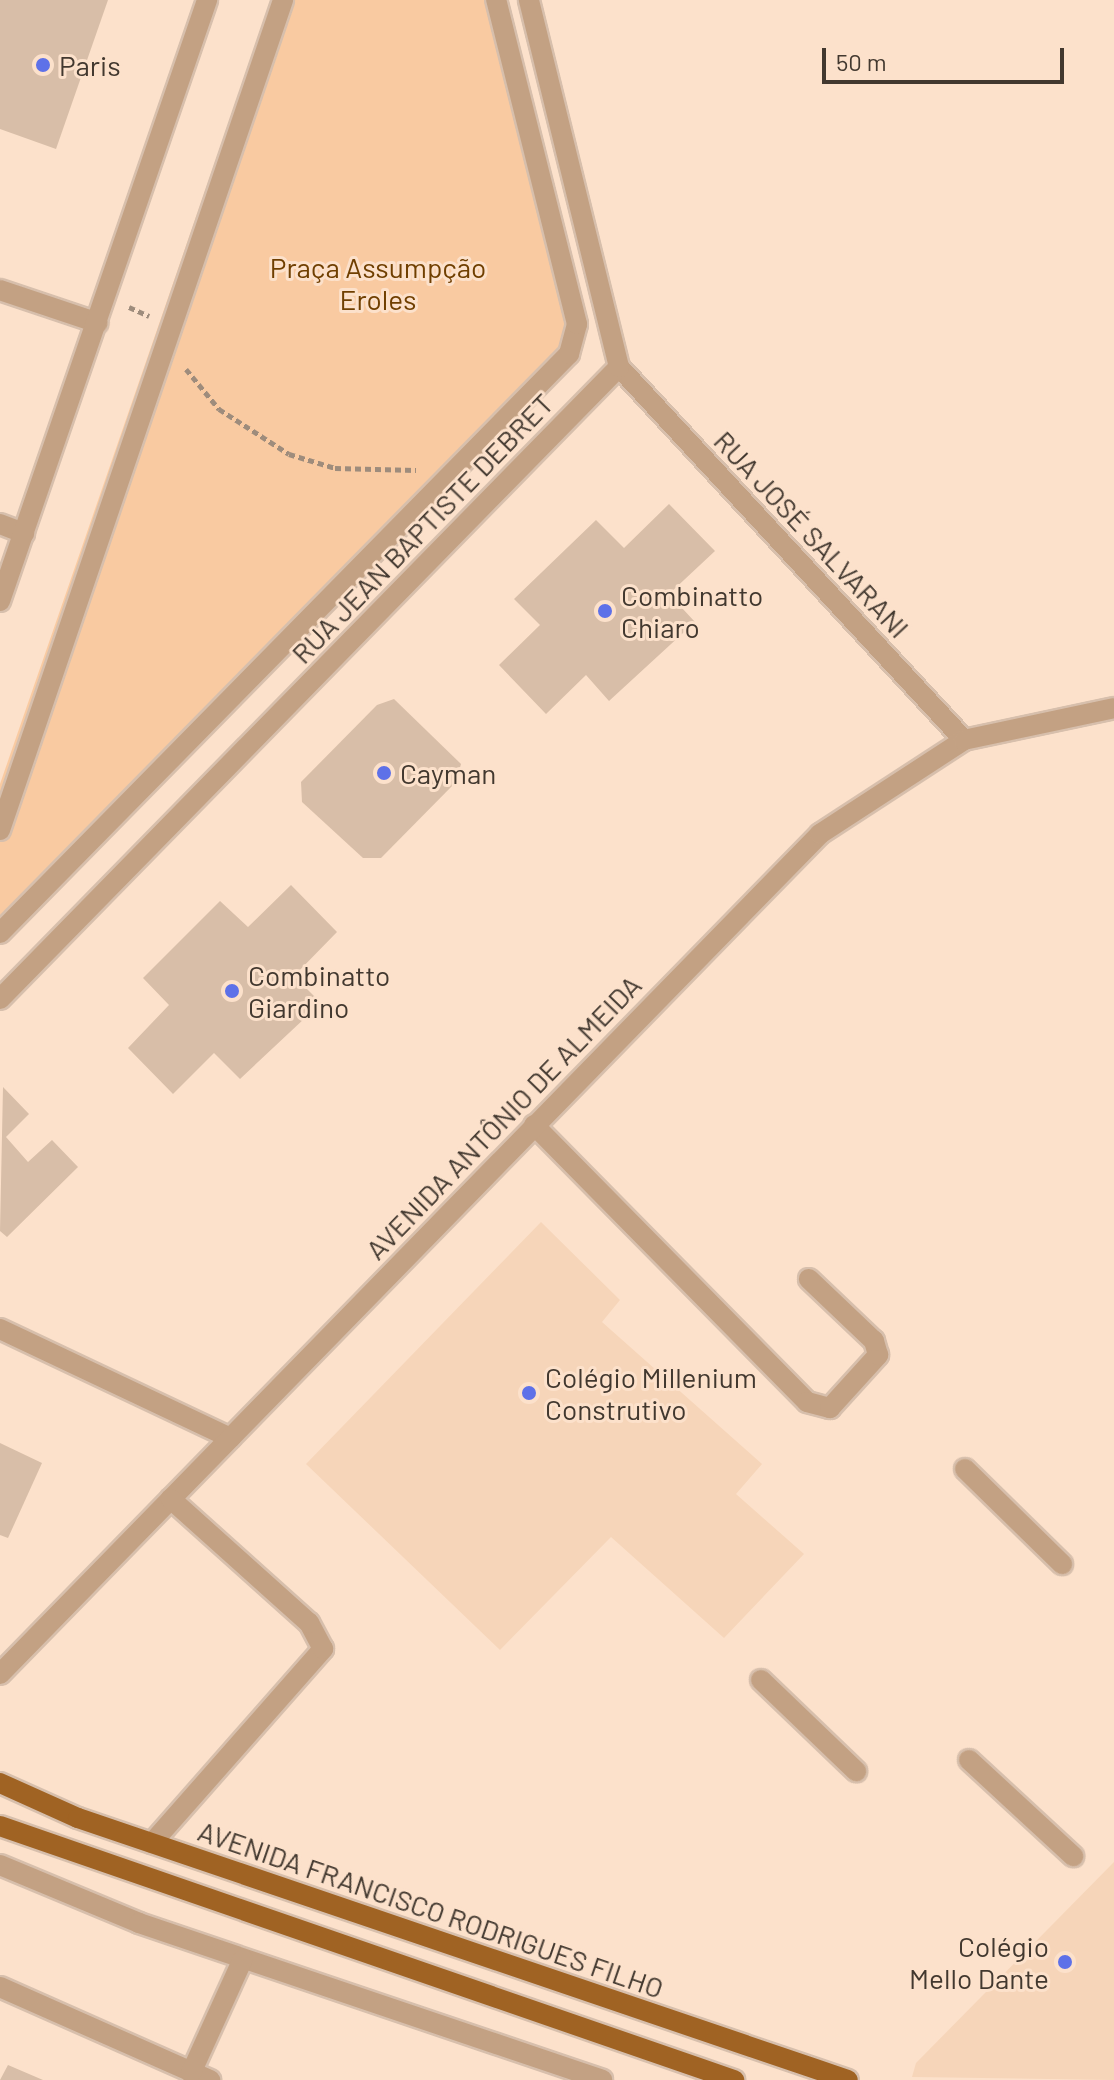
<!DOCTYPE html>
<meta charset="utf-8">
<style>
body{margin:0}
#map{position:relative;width:1114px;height:2080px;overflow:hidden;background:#fce1cb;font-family:Barlow,sans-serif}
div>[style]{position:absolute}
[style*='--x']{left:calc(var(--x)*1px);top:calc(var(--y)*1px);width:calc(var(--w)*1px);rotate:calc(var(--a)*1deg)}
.built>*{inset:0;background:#f6d5b9}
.green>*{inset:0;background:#f9caa1}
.building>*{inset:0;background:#d8bea8}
.path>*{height:5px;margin-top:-2.5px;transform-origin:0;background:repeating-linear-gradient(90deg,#9e8c7c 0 6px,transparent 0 10px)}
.roads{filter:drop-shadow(2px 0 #d7bfac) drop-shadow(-2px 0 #d7bfac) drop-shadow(0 2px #d7bfac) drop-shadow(0 -2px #d7bfac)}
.minor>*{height:20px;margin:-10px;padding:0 10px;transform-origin:10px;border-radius:10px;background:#c3a183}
.major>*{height:20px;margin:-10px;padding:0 10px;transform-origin:10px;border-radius:10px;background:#a06323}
.dots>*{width:22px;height:22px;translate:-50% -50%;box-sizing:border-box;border:4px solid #fce1cb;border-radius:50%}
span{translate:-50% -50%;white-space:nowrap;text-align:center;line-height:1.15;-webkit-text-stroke:6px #fce1cb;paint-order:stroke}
.poi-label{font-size:28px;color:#42382f}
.left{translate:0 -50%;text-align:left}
.right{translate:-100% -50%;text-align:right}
.park-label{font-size:28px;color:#703f00}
.street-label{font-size:28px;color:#42382f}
.scale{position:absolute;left:822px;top:48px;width:242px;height:36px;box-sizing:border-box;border:4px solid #42382f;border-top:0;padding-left:10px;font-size:24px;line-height:28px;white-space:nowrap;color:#42382f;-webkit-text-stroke:6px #fce1cb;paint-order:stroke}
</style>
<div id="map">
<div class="built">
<div style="clip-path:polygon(541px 1222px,620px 1300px,602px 1322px,762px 1464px,736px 1494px,804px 1554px,724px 1638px,611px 1537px,500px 1650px,306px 1464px)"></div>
<div style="clip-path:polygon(1114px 1862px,1114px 2080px,912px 2077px,916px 2063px)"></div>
</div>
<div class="green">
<div style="clip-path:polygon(271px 0,506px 0,588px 326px,579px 354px,0 943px,0 784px)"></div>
</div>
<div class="building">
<div style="clip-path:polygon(0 0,108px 0,56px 149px,0 129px)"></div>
<div style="clip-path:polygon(669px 504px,715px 551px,669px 594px,695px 622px,609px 701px,586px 675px,546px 714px,499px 665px,540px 625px,514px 599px,596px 520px,624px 548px)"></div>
<div style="clip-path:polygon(394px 699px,461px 764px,456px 782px,381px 858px,363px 858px,302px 802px,301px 782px,377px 705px)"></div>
<div style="clip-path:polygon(291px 885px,337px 932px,294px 976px,321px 1003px,240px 1079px,214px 1053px,173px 1094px,128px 1048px,169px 1005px,143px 978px,220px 901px,248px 927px)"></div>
<div style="clip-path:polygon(3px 1087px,29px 1114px,6px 1137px,28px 1162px,52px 1140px,78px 1167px,7px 1237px,0 1231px)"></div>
<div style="clip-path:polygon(0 1443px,42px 1463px,8px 1538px,0 1535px)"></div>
<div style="clip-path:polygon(8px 2065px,43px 2080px,0 2080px)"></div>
</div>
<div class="path">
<div style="--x:129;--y:307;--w:22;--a:24"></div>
<div style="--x:186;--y:369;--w:52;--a:50.5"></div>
<div style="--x:219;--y:409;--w:83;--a:32.7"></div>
<div style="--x:289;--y:454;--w:48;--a:16.9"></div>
<div style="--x:335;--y:468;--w:81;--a:1.4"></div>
</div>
<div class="roads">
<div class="minor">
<div style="--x:0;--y:290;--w:103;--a:18.6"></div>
<div style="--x:619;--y:367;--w:508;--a:47.23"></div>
<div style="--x:0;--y:524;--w:26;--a:21"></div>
<div style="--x:0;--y:601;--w:636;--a:-70.99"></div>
<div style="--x:0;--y:830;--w:877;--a:-71.17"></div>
<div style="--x:0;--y:933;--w:812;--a:-45.5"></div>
<div style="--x:569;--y:354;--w:31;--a:-75"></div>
<div style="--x:577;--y:324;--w:334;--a:-104"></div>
<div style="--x:0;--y:999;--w:885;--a:-45.6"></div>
<div style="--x:619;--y:367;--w:378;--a:-103.8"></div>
<div style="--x:534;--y:1125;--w:389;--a:45.4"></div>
<div style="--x:807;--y:1402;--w:24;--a:15"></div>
<div style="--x:830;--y:1408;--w:72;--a:-47.8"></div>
<div style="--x:878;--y:1355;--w:15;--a:-106"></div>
<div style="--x:874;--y:1341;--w:90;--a:-136.4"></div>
<div style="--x:0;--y:1329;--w:255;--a:25.3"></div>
<div style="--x:965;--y:1469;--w:136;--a:44.4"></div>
<div style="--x:0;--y:1674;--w:1174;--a:-45.69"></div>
<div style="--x:820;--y:834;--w:172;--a:-33.1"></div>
<div style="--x:964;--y:740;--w:153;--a:-12"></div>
<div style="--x:761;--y:1680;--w:132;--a:43.8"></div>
<div style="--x:969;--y:1760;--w:142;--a:42.7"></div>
<div style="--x:152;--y:1843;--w:259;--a:-48.6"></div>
<div style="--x:323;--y:1649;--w:30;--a:-118"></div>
<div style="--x:309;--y:1623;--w:186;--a:-138.1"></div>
<div style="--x:0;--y:1865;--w:151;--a:22.6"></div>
<div style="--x:139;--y:1923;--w:489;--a:18.7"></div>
<div style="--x:0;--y:1987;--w:230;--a:23.9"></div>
<div style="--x:191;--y:2073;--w:125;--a:-65.5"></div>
</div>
<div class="major">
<div style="--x:0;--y:1783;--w:85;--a:24.2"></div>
<div style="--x:78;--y:1818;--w:813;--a:18.79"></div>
<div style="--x:0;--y:1826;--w:777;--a:19.09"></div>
</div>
</div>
<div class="dots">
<div style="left:43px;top:65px;background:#5e71e8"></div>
<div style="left:605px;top:611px;background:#5e71e8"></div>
<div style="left:384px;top:773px;background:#5e71e8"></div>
<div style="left:232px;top:991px;background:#5e71e8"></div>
<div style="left:529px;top:1393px;background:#5e71e8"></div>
<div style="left:1065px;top:1962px;background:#5e71e8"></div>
</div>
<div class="poi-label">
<span class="left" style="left:59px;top:65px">Paris</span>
<span class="left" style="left:621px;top:611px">Combinatto<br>Chiaro</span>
<span class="left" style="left:400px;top:773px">Cayman</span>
<span class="left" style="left:248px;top:991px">Combinatto<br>Giardino</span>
<span class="left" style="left:545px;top:1393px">Colégio Millenium<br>Construtivo</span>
<span class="right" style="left:1049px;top:1962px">Colégio<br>Mello Dante</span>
</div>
<div class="park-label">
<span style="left:378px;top:283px">Praça Assumpção<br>Eroles</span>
</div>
<div class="street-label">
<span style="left:422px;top:528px;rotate:-46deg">RUA JEAN BAPTISTE DEBRET</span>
<span style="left:812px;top:534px;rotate:47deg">RUA JOSÉ SALVARANI</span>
<span style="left:503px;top:1117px;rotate:-46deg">AVENIDA ANTÔNIO DE ALMEIDA</span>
<span style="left:431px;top:1909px;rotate:19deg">AVENIDA FRANCISCO RODRIGUES FILHO</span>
</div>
<div class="scale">50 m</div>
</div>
